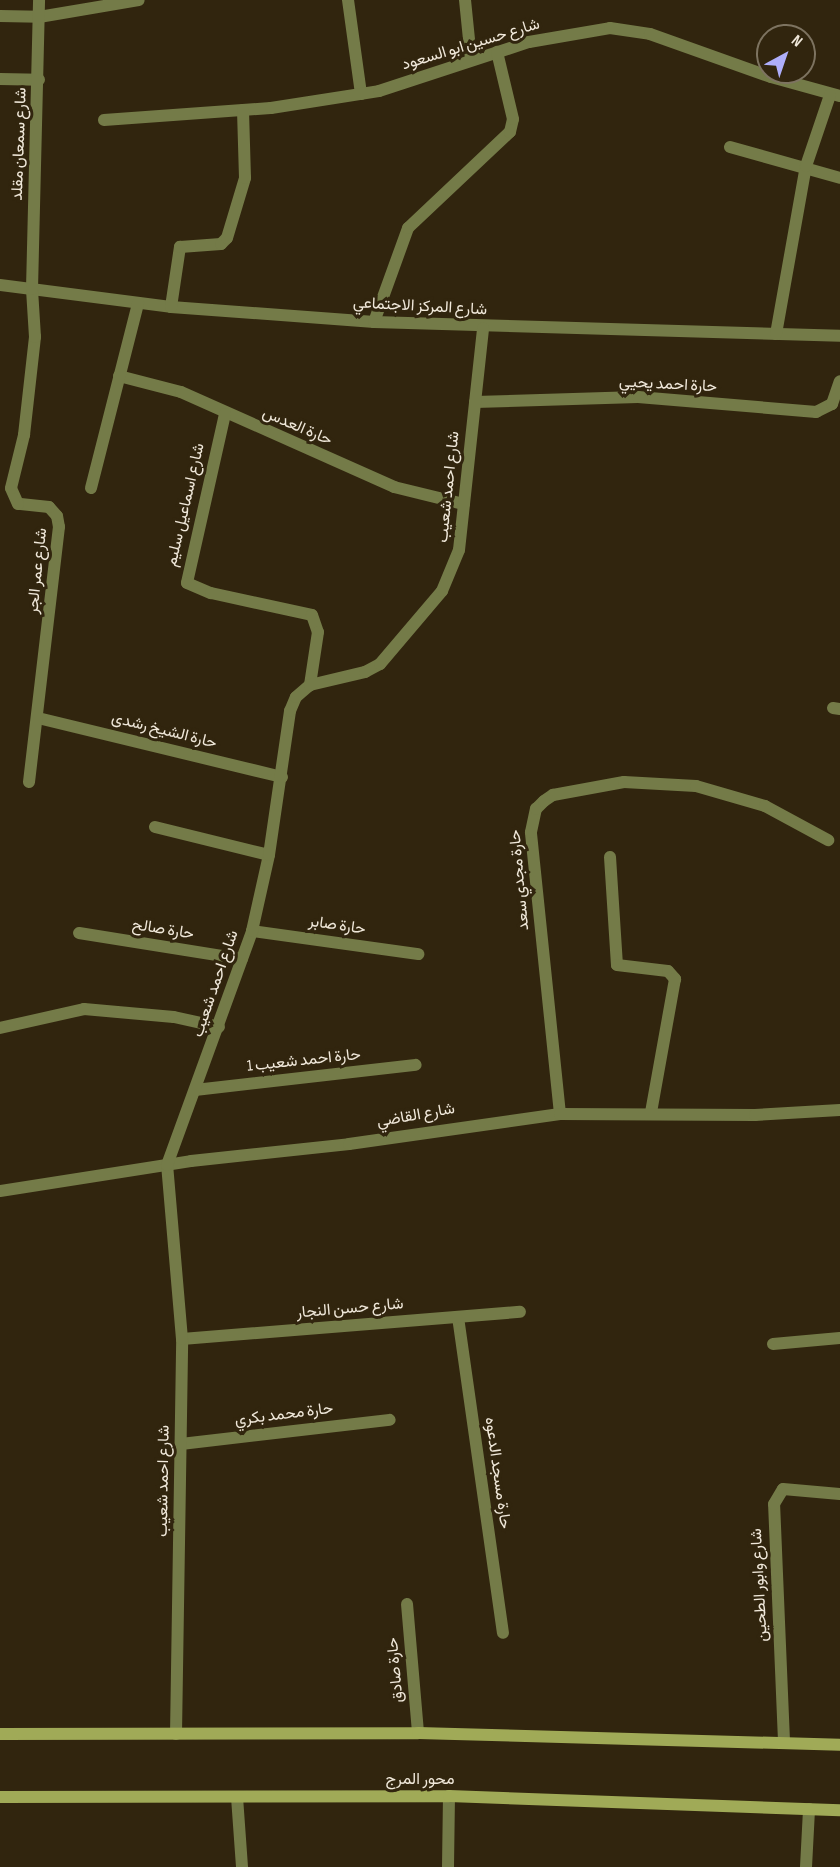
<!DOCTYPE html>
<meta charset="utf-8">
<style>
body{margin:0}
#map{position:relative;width:840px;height:1867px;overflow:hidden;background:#31250e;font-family:"Sofia Sans Condensed",Vazirmatn,sans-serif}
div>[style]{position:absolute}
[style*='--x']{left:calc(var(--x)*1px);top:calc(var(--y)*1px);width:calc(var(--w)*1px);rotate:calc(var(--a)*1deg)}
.minor>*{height:12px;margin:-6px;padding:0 6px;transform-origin:6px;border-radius:6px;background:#747b48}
.secondary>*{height:12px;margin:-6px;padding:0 6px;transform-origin:6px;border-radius:6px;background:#a0aa57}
span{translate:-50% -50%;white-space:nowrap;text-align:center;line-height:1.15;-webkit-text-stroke:6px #31250e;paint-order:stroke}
.street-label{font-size:16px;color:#f0e8da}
.north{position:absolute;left:756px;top:24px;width:60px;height:60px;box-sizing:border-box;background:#31250e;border:2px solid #7d7360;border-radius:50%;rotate:40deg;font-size:16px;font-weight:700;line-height:24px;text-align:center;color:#f0e8da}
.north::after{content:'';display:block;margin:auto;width:21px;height:27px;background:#aeaefa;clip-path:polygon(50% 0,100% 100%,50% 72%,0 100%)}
</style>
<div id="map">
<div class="minor">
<div style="--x:348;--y:0;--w:95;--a:82.1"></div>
<div style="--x:465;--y:0;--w:59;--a:84.2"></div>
<div style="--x:0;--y:16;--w:39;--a:1"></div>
<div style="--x:39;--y:17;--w:101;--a:-9.6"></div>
<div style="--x:0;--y:79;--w:39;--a:1"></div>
<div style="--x:104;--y:120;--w:167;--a:-4.1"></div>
<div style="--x:271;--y:108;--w:109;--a:-8.9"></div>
<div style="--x:379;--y:91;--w:158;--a:-18.1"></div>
<div style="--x:529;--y:42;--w:82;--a:-9.8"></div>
<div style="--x:610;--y:28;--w:40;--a:8.5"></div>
<div style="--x:650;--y:34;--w:128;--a:19.6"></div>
<div style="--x:771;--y:77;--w:72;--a:15.4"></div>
<div style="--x:730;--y:147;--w:114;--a:15.7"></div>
<div style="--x:0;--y:285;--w:172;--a:7.3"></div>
<div style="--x:171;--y:307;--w:204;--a:4.2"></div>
<div style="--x:374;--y:322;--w:466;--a:1.7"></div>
<div style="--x:171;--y:307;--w:61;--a:-81.5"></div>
<div style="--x:180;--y:247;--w:41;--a:-4.2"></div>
<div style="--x:221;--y:244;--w:8;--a:-45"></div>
<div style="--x:227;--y:238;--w:63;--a:-73.3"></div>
<div style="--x:245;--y:178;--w:68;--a:-91.7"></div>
<div style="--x:374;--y:322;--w:100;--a:-70.1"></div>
<div style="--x:408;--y:228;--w:140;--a:-43.3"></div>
<div style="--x:510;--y:132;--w:13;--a:-77"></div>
<div style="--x:513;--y:119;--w:69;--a:-103.4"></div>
<div style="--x:776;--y:334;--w:171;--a:-79.9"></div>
<div style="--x:806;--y:166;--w:75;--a:-71.3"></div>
<div style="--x:119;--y:376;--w:64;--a:14.5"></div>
<div style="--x:181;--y:392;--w:233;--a:24"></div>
<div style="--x:394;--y:487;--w:72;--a:13.7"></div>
<div style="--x:475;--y:402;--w:163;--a:-1.8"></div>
<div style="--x:638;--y:397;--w:179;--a:4.8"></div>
<div style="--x:816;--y:412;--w:18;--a:-27"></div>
<div style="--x:832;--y:404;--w:24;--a:-71"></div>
<div style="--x:225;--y:414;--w:173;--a:102.7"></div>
<div style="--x:187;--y:583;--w:26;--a:23"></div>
<div style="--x:211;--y:593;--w:103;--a:12.3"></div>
<div style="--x:312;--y:615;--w:18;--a:71"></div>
<div style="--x:318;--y:632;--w:54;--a:98.6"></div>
<div style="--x:91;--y:488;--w:191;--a:-75.7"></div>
<div style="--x:833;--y:708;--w:7;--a:8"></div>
<div style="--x:38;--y:718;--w:251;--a:13.6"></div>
<div style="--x:29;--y:782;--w:257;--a:-83.3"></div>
<div style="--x:59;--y:527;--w:11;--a:-100"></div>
<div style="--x:57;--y:516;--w:12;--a:-132"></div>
<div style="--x:49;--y:507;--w:31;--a:-174"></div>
<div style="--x:18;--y:504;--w:17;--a:-114"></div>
<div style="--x:11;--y:488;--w:55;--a:-76.2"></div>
<div style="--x:24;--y:435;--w:99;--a:-83.6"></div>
<div style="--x:35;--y:337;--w:48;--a:-93.6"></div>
<div style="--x:32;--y:289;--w:289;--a:-88.6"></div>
<div style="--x:155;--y:827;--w:117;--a:13.8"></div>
<div style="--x:610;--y:857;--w:108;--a:86.3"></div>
<div style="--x:617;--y:965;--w:51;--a:6.7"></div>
<div style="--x:668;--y:971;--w:11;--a:49"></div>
<div style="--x:675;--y:979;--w:135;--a:100.2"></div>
<div style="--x:252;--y:931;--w:168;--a:7.9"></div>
<div style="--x:79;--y:933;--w:165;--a:9.1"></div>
<div style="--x:0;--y:1028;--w:86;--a:-12.7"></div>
<div style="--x:84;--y:1009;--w:90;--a:5.1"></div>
<div style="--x:174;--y:1017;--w:46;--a:12.5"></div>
<div style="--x:195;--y:1090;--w:222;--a:-6.5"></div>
<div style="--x:560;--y:1114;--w:283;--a:-95.9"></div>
<div style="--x:531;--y:832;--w:24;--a:-78"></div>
<div style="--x:536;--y:809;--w:11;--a:-45"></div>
<div style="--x:544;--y:801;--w:11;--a:-34"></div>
<div style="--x:553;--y:795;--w:72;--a:-10.4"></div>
<div style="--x:624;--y:782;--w:72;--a:3.2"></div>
<div style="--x:696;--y:786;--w:72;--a:16.2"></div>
<div style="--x:765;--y:806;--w:72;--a:28.4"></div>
<div style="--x:0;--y:1191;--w:193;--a:-8.9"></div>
<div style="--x:191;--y:1161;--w:159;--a:-6.1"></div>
<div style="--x:349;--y:1144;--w:213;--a:-8.1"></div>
<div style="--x:560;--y:1114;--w:195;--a:0.3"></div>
<div style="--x:755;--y:1115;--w:85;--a:-3.4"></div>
<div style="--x:458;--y:1317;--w:319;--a:81.9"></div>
<div style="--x:182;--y:1339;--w:339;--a:-4.6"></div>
<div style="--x:773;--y:1344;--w:67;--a:-5.1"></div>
<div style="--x:181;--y:1444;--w:210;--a:-6.6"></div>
<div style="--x:407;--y:1604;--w:129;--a:85.1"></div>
<div style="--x:176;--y:1734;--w:395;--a:-89.1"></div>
<div style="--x:182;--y:1339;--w:175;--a:-94.9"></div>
<div style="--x:167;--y:1165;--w:249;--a:-70"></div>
<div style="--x:252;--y:931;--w:78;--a:-77.4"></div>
<div style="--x:269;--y:855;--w:146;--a:-81.7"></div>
<div style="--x:290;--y:711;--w:15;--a:-67"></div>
<div style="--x:296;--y:697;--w:18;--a:-41"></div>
<div style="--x:310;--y:685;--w:57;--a:-13.3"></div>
<div style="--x:365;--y:672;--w:17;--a:-28"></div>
<div style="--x:380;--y:664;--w:96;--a:-49.7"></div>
<div style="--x:442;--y:591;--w:44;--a:-67.5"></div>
<div style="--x:459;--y:550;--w:223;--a:-83.8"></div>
<div style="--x:784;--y:1741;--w:237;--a:-92.4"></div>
<div style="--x:774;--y:1504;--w:17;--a:-59"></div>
<div style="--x:783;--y:1489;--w:57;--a:5"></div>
<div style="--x:237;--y:1797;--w:70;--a:85.9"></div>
<div style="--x:448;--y:1867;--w:71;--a:-89.2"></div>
<div style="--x:806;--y:1867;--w:58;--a:-87"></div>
</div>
<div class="secondary">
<div style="--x:0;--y:1734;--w:418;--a:-0.1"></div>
<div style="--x:418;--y:1733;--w:422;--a:1.6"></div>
<div style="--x:0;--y:1797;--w:449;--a:-0.1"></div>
<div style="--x:449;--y:1796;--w:391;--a:2.1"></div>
</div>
<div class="street-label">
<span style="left:471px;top:45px;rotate:-17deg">شارع حسين ابو السعود</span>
<span style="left:20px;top:144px;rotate:-88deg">شارع سمعان مقلد</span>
<span style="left:420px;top:307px;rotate:3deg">شارع المركز الاجتماعي</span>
<span style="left:668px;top:385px;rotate:3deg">حارة احمد يحيي</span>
<span style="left:297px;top:427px;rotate:23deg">حارة العدس</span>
<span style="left:449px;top:487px;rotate:-84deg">شارع احمد شعيب</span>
<span style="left:186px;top:505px;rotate:-77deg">شارع اسماعيل سليم</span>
<span style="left:38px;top:571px;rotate:-84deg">شارع عمر الجر</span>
<span style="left:164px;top:731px;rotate:14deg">حارة الشيخ رشدى</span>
<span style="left:520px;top:880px;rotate:-95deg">حارة مجدي سعد</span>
<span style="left:337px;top:926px;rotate:8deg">حارة صابر</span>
<span style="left:163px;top:930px;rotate:9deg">حارة صالح</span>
<span style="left:216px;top:984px;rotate:-71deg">شارع احمد شعيب</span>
<span style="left:304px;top:1061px;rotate:-6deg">حارة احمد شعيب 1</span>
<span style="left:416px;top:1116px;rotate:-10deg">شارع القاضي</span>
<span style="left:350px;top:1309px;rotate:-5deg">شارع حسن النجار</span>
<span style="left:284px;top:1415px;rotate:-7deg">حارة محمد بكري</span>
<span style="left:497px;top:1473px;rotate:82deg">حارة مسجد الدعوه</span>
<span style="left:164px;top:1481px;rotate:-89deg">شارع احمد شعيب</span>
<span style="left:760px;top:1585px;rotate:-93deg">شارع وابور الطحين</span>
<span style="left:396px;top:1670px;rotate:-95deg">حارة صادق</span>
<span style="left:420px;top:1780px">محور المرج</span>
</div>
<div class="north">N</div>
</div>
